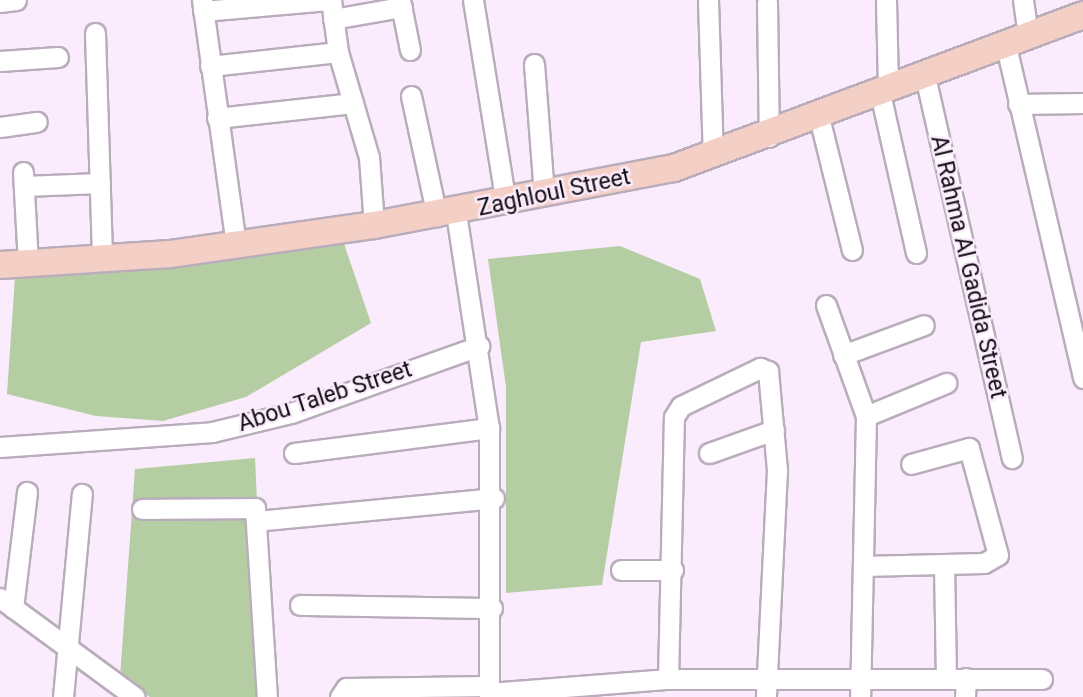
<!DOCTYPE html>
<style>
body{margin:0}
#map{position:relative;width:1083px;height:697px;overflow:hidden;background:#fbecfd;font-family:Roboto,sans-serif}
div>[style]{position:absolute}
[style*='--x']{left:calc(var(--x)*1px);top:calc(var(--y)*1px);width:calc(var(--w)*1px);rotate:calc(var(--a)*1deg)}
.green>*{inset:0;background:#b5cda2}
.roads{filter:drop-shadow(2px 0 #b9acbb) drop-shadow(-2px 0 #b9acbb) drop-shadow(0 2px #b9acbb) drop-shadow(0 -2px #b9acbb)}
.street>*{height:19px;margin:-9.5px;padding:0 9.5px;transform-origin:9.5px;border-radius:9.5px;background:#fff}
.secondary>*{height:26px;margin:-13px;padding:0 13px;transform-origin:13px;border-radius:13px;background:#f4cfc5}
span{translate:-50% -50%;white-space:nowrap;text-align:center;line-height:1.15;-webkit-text-stroke:5px #fbecfd;paint-order:stroke}
.street-label{font-size:23px;color:#0f0a10}
</style>
<div id="map">
<div class="green">
<div style="clip-path:polygon(342px 238px,371px 323px,246px 397px,163px 421px,96px 416px,7px 394px,15px 277px)"></div>
<div style="clip-path:polygon(620px 246px,700px 279px,716px 331px,641px 342px,602px 585px,506px 593px,506px 387px,488px 259px)"></div>
<div style="clip-path:polygon(255px 458px,266px 697px,150px 697px,120px 677px,135px 469px)"></div>
</div>
<div class="roads">
<div class="street">
<div style="--x:202;--y:0;--w:247;--a:82.1"></div>
<div style="--x:331;--y:0;--w:52;--a:82.3"></div>
<div style="--x:338;--y:52;--w:109;--a:73.6"></div>
<div style="--x:369;--y:157;--w:68;--a:85.8"></div>
<div style="--x:400;--y:0;--w:51;--a:78.7"></div>
<div style="--x:473;--y:0;--w:206;--a:80.8"></div>
<div style="--x:708;--y:0;--w:155;--a:88.2"></div>
<div style="--x:886;--y:0;--w:90;--a:88.7"></div>
<div style="--x:1023;--y:0;--w:37;--a:82"></div>
<div style="--x:0;--y:2;--w:16;--a:-7"></div>
<div style="--x:767;--y:2;--w:135;--a:89.2"></div>
<div style="--x:203;--y:11;--w:126;--a:-5"></div>
<div style="--x:333;--y:19;--w:70;--a:-9.9"></div>
<div style="--x:95;--y:33;--w:225;--a:88.2"></div>
<div style="--x:1006;--y:46;--w:341;--a:76.9"></div>
<div style="--x:0;--y:61;--w:58;--a:-3.9"></div>
<div style="--x:534;--y:64;--w:131;--a:85.6"></div>
<div style="--x:210;--y:66;--w:129;--a:-6.2"></div>
<div style="--x:925;--y:76;--w:392;--a:77.2"></div>
<div style="--x:880;--y:93;--w:164;--a:77.3"></div>
<div style="--x:411;--y:96;--w:123;--a:77.8"></div>
<div style="--x:1018;--y:104;--w:65;--a:-0.9"></div>
<div style="--x:819;--y:117;--w:137;--a:76.1"></div>
<div style="--x:217;--y:118;--w:137;--a:-6.3"></div>
<div style="--x:0;--y:127;--w:37;--a:-8"></div>
<div style="--x:23;--y:172;--w:91;--a:86.9"></div>
<div style="--x:24;--y:186;--w:76;--a:-2.3"></div>
<div style="--x:456;--y:213;--w:218;--a:81.3"></div>
<div style="--x:489;--y:428;--w:269;--a:90"></div>
<div style="--x:826;--y:305;--w:118;--a:70.2"></div>
<div style="--x:866;--y:416;--w:281;--a:91.2"></div>
<div style="--x:843;--y:355;--w:86;--a:-20.3"></div>
<div style="--x:866;--y:416;--w:87;--a:-22.4"></div>
<div style="--x:0;--y:447;--w:213;--a:-4"></div>
<div style="--x:212;--y:432;--w:81;--a:-13.5"></div>
<div style="--x:291;--y:413;--w:200;--a:-19.6"></div>
<div style="--x:294;--y:453;--w:197;--a:-7.3"></div>
<div style="--x:709;--y:453;--w:69;--a:-19.5"></div>
<div style="--x:142;--y:509;--w:113;--a:-0.5"></div>
<div style="--x:255;--y:508;--w:189;--a:86.4"></div>
<div style="--x:256;--y:521;--w:239;--a:-5.5"></div>
<div style="--x:944;--y:564;--w:114;--a:89"></div>
<div style="--x:863;--y:566;--w:121;--a:-1.4"></div>
<div style="--x:984;--y:563;--w:16;--a:-30"></div>
<div style="--x:998;--y:555;--w:111;--a:-105.2"></div>
<div style="--x:969;--y:448;--w:60;--a:164.6"></div>
<div style="--x:621;--y:570;--w:52;--a:0"></div>
<div style="--x:0;--y:598;--w:167;--a:36.3"></div>
<div style="--x:300;--y:605;--w:192;--a:0.9"></div>
<div style="--x:13;--y:608;--w:117;--a:-83.1"></div>
<div style="--x:668;--y:679;--w:262;--a:-88.7"></div>
<div style="--x:674;--y:417;--w:13;--a:-58"></div>
<div style="--x:681;--y:406;--w:88;--a:-25.7"></div>
<div style="--x:760;--y:368;--w:9;--a:21"></div>
<div style="--x:768;--y:371;--w:99;--a:84.8"></div>
<div style="--x:777;--y:470;--w:227;--a:92.8"></div>
<div style="--x:489;--y:693;--w:180;--a:-4.5"></div>
<div style="--x:668;--y:679;--w:374;--a:0"></div>
<div style="--x:63;--y:697;--w:204;--a:-84.7"></div>
<div style="--x:340;--y:697;--w:11;--a:-56"></div>
<div style="--x:346;--y:688;--w:143;--a:-0.8"></div>
<div style="--x:965;--y:697;--w:19;--a:-87"></div>
</div>
<div class="secondary">
<div style="--x:0;--y:265;--w:170;--a:-3.7"></div>
<div style="--x:170;--y:254;--w:206;--a:-8.1"></div>
<div style="--x:374;--y:225;--w:305;--a:-10.8"></div>
<div style="--x:674;--y:168;--w:437;--a:-20.5"></div>
</div>
</div>
<div class="street-label">
<span style="left:554px;top:193px;rotate:-12deg">Zaghloul Street</span>
<span style="left:968px;top:267px;rotate:77deg">Al Rahma Al Gadida Street</span>
<span style="left:325px;top:397px;rotate:-18deg">Abou Taleb Street</span>
</div>
</div>
